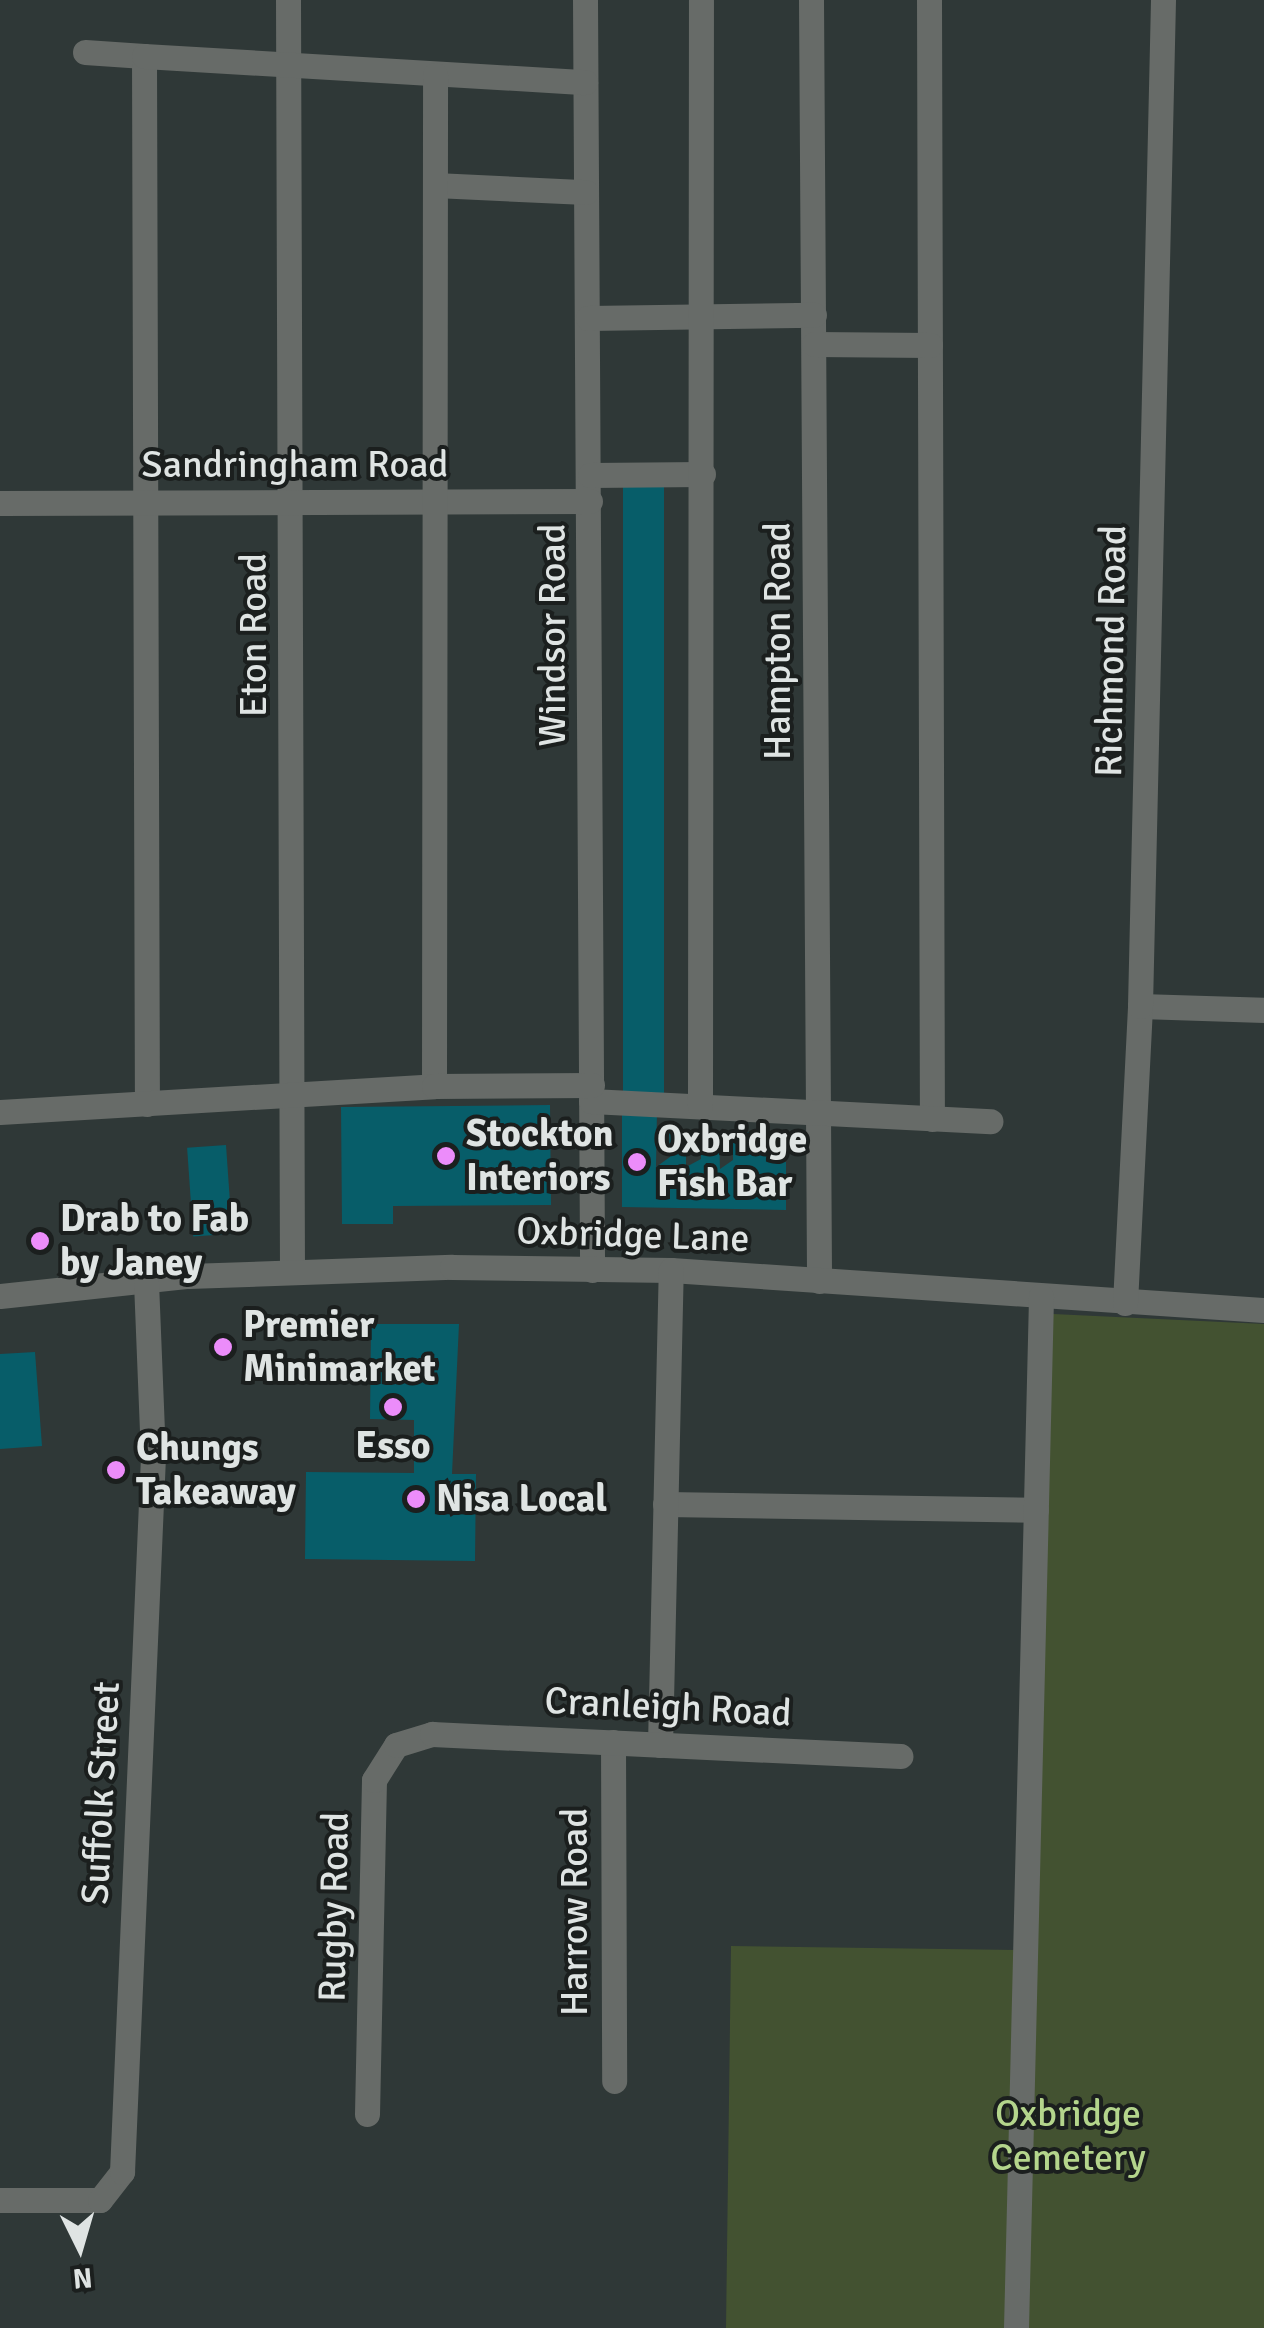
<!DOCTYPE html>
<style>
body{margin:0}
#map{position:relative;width:1264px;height:2328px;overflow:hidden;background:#2f3837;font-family:Signika,sans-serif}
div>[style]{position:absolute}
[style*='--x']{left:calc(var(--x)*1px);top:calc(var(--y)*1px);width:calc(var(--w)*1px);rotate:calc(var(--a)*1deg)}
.green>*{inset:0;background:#435231}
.building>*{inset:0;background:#075d69;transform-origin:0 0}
.minor>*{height:25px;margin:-12.5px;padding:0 12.5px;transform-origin:12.5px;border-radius:12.5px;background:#676b68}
.dots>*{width:28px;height:28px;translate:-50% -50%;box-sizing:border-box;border:5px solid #1b1f1e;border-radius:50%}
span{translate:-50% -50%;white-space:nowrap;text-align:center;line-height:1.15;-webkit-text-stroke:8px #1b1f1e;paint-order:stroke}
.street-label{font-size:38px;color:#dfe4e3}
.poi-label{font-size:38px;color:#dfe4e3;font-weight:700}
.left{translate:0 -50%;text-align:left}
.park-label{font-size:38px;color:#b4d58c}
.north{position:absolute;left:30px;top:2198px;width:100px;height:100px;-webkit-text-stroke:8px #1b1f1e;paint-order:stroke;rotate:175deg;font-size:28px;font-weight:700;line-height:40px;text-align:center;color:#dfe4e3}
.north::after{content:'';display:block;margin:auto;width:35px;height:45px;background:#dfe4e3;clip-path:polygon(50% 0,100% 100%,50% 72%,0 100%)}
</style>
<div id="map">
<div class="green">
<div style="clip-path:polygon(1032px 1313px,1264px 1324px,1264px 2328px,726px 2328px,731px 1946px,1017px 1950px)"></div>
</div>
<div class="building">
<div style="left:623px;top:485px;width:41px;height:610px"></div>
<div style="clip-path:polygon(550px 1105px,551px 1205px,393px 1206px,393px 1224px,342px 1224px,341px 1107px)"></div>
<div style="clip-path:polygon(622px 1110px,657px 1111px,656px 1167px,670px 1157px,669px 1130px,686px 1130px,686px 1167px,701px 1159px,700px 1131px,719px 1132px,720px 1169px,733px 1160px,733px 1132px,771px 1132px,772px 1162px,786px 1162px,786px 1210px,622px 1207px)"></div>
<div style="left:226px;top:1145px;width:89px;height:39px;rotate:86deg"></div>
<div style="clip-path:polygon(371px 1324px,459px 1324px,452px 1474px,476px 1474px,475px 1561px,305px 1559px,306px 1472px,414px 1473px,414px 1420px,370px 1419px)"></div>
<div style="clip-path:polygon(35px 1352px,42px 1446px,0 1449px,0 1354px)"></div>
</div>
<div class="minor">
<div style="--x:288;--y:0;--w:1271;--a:89.82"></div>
<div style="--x:585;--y:0;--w:1270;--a:89.68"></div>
<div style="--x:811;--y:0;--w:1281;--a:89.64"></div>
<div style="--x:929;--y:0;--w:1119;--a:89.85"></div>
<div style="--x:85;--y:52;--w:59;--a:3.9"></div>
<div style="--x:144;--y:56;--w:1048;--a:89.84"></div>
<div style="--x:144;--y:56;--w:442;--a:3.4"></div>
<div style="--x:435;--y:185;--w:151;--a:2.7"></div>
<div style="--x:588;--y:318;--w:226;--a:-0.8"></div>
<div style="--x:814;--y:344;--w:116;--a:0.5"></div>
<div style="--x:590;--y:475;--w:113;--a:-0.5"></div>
<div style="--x:0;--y:503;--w:590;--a:-0.19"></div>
<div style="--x:1140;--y:1006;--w:124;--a:1.8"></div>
<div style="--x:434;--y:1086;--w:1011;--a:-89.94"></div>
<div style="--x:591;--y:1101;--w:400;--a:2.9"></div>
<div style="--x:700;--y:1106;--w:1106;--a:-89.95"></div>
<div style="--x:0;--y:1112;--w:435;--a:-3.4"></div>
<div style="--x:434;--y:1086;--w:158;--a:-0.4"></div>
<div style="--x:0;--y:1296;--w:189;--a:-6.1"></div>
<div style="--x:188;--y:1276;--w:264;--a:-2"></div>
<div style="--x:452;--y:1267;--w:219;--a:0.8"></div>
<div style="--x:671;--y:1270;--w:594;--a:3.86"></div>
<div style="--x:1125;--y:1303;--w:297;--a:-87.1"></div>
<div style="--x:1140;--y:1006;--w:1006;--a:-88.69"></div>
<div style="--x:665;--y:1504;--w:371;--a:0.9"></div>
<div style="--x:613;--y:1742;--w:339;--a:89.8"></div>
<div style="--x:660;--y:1745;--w:475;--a:-88.7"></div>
<div style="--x:367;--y:2114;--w:334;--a:-88.8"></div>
<div style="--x:374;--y:1780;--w:41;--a:-57.8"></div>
<div style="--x:396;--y:1745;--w:38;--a:-17"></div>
<div style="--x:432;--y:1734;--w:469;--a:2.7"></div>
<div style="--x:0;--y:2200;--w:100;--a:0"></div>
<div style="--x:100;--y:2200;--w:36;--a:-52"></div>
<div style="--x:122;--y:2172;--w:717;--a:-87.52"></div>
<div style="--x:153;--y:1456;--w:175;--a:-92.3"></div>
<div style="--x:1016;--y:2328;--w:1032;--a:-88.61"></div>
</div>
<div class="dots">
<div style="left:446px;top:1156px;background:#ec8cfa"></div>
<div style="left:637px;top:1162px;background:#ec8cfa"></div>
<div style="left:40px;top:1241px;background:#ec8cfa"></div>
<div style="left:223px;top:1347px;background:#ec8cfa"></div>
<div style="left:393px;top:1407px;background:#ec8cfa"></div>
<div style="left:116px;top:1470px;background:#ec8cfa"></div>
<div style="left:416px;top:1499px;background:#ec8cfa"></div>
</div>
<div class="street-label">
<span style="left:295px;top:465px">Sandringham Road</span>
<span style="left:254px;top:635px;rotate:-90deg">Eton Road</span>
<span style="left:553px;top:635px;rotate:-90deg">Windsor Road</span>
<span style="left:778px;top:641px;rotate:-90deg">Hampton Road</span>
<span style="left:1111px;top:651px;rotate:-89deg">Richmond Road</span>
<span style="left:633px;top:1235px;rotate:2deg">Oxbridge Lane</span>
<span style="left:668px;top:1707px;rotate:3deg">Cranleigh Road</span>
<span style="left:101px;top:1793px;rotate:-87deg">Suffolk Street</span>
<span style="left:334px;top:1907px;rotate:-89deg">Rugby Road</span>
<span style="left:575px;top:1912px;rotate:-90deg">Harrow Road</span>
</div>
<div class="poi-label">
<span class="left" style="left:466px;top:1156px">Stockton<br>Interiors</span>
<span class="left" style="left:657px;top:1162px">Oxbridge<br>Fish Bar</span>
<span class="left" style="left:60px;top:1241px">Drab to Fab<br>by Janey</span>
<span class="left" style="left:243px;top:1347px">Premier<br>Minimarket</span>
<span style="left:393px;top:1446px">Esso</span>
<span class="left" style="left:136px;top:1470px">Chungs<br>Takeaway</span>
<span class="left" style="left:436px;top:1499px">Nisa Local</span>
</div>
<div class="park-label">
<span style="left:1068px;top:2136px">Oxbridge<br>Cemetery</span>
</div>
<div class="north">N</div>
</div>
